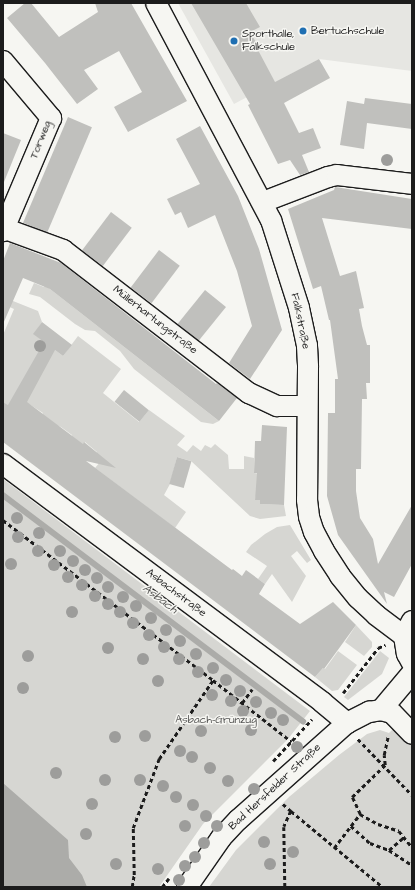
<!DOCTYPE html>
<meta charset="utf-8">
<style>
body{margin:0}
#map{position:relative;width:415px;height:890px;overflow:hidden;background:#f6f6f2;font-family:"Architects Daughter",sans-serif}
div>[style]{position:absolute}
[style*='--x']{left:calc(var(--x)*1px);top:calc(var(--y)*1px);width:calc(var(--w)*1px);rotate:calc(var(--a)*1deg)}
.built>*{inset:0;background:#e6e6e2}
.green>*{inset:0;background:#d6d6d2}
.water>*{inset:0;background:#acaca9}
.stream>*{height:5.5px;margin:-2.75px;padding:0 2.75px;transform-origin:2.75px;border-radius:2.75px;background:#acaca9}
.building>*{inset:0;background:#c0c0bd;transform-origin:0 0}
.path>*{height:2.5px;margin-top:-1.25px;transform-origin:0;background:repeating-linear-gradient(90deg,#1c1c1c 0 4px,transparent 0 7px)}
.roads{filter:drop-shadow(1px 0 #1c1c1c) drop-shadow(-1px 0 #1c1c1c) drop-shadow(0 1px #1c1c1c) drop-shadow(0 -1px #1c1c1c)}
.minor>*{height:20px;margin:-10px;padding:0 10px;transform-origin:10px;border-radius:10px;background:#f6f6f2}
.trees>*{width:12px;height:12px;margin:-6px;border-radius:50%;background:#9d9d9b}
.dots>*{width:11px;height:11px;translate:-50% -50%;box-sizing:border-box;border:2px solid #f6f6f2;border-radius:50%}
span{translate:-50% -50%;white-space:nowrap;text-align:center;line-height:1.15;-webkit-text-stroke:3px #f6f6f2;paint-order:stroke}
.poi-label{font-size:11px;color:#1c1c1c}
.left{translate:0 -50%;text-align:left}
.street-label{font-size:11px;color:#1c1c1c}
.park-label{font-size:11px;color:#545453}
.water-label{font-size:12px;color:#565654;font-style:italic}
.frame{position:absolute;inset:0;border:4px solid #1c1c1c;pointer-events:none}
</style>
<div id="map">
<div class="built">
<div style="clip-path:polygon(178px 3px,412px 3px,412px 71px,319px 59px,234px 104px)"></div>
</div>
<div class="green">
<div style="clip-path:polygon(34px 283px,44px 287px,45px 285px,219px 421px,213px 424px,201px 422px,134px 369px,120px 351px,95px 331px,85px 330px,75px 324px,40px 297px,29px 294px)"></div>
<div style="clip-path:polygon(3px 297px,38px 311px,42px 322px,34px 334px,63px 356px,78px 336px,121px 369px,103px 393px,139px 422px,149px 410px,185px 436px,177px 445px,187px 452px,193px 445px,201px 451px,205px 445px,211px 448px,215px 444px,228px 455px,229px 469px,244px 469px,244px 456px,254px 458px,254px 473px,261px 474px,255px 500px,260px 500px,260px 504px,284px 505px,286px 516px,260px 519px,250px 516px,191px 461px,177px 457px,170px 484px,164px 495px,186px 512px,175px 528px,95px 468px,100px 462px,94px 457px,97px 452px,85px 442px,74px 456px,72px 435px,61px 427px,40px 418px,43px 413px,29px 404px,21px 414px,3px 402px,3px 335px,14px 309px,3px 304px)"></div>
<div style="clip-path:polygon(3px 479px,310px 711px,288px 739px,203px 824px,159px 887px,3px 887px)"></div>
<div style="clip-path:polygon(290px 525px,311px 560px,307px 563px,297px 551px,291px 556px,306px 576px,292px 602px,272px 574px,265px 584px,258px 579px,267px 566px,246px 552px,251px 545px,265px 534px,277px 527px)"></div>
<div style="clip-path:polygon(356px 625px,372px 642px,372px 647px,364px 656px,345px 642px)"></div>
<div style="clip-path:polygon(338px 651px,357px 665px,338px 690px,332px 691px,315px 677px,323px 668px,325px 669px)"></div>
<div style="clip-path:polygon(380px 651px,389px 658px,382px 674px,348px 700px,344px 697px)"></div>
<div style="clip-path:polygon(393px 729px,403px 735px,412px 746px,412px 887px,209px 887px,236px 850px,289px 797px,339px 755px,367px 734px,380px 730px,389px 733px)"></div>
</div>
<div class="water">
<div style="clip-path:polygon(3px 783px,68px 840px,69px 858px,82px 875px,87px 887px,3px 887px)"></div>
</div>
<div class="stream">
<div style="--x:3;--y:495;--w:376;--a:37"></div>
</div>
<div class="building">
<div style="clip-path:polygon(25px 3px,31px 3px,59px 37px,98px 12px,95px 3px,131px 3px,187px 101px,128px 132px,114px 107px,142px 92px,119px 51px,84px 70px,98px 89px,77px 104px,45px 63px,7px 18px)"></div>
<div style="clip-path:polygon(191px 3px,246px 3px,260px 27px,250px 32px,260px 49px,258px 50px,275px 82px,319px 59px,330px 78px,284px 103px,299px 133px,313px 128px,321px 148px,302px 155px,309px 172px,300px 175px,290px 160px,278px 164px,248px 105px,250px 104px)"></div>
<div style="clip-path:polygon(365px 98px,412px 104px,412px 129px,367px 123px,364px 149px,340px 145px,347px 101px,364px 104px)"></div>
<div style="left:68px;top:117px;width:26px;height:115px;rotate:23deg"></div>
<div style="clip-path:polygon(200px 126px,238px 196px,259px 249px,282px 330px,250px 379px,229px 363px,252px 326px,237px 271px,215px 215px,188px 228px,181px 212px,175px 215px,167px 199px,200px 184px,176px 139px)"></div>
<div style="clip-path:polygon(3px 133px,21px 140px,4px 182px,3px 182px)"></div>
<div style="clip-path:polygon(335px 187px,412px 199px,412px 229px,322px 218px,340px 276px,356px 271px,364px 308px,359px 309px,362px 326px,367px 345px,370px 345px,370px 383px,366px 383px,367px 399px,362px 399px,361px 469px,356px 469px,356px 491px,360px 518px,373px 539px,378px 564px,412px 505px,412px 564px,394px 597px,384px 592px,387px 604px,338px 535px,327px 496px,328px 413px,335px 413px,335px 379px,338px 379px,330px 320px,329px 320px,321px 286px,313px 289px,288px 209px,334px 190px)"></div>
<div style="left:111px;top:212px;width:26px;height:48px;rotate:37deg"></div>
<div style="clip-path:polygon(10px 243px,61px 263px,216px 384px,217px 383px,237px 398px,219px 421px,50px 289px,23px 278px,3px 324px,3px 261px)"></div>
<div style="left:159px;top:250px;width:26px;height:47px;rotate:37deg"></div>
<div style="left:205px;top:290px;width:27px;height:44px;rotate:39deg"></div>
<div style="clip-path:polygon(42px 322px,72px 345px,63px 356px,55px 350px,27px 402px,83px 444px,84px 442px,116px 468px,86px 461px,232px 570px,233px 569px,242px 576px,246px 570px,265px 584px,259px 594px,300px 624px,333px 602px,356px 625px,324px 669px,323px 668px,315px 677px,3px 442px,3px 402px,8px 405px,44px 342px,33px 334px)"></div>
<div style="left:124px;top:390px;width:32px;height:15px;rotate:39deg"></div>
<div style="clip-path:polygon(262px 425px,287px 427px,284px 505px,260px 504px,260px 500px,255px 500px,257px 473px,254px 473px,255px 441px,261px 441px)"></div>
<div style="left:177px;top:457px;width:15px;height:28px;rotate:16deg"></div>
</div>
<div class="path">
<div style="--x:3;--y:520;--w:264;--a:37.3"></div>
<div style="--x:213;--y:680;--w:100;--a:38.1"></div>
<div style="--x:343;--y:693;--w:57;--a:-52.1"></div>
<div style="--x:378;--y:648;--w:8;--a:-23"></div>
<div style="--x:242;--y:703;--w:17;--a:-54"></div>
<div style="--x:358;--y:739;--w:78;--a:46"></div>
<div style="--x:273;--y:761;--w:57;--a:-47.1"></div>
<div style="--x:385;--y:765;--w:10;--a:-96"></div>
<div style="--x:384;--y:755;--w:19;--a:-78"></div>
<div style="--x:283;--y:804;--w:11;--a:41"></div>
<div style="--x:291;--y:811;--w:17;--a:114"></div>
<div style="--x:284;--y:827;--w:60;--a:89"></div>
<div style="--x:291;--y:811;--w:119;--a:39.6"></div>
<div style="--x:360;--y:814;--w:21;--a:29"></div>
<div style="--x:378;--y:824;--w:22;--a:18"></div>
<div style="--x:399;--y:831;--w:21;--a:51"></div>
<div style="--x:351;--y:826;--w:25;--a:42"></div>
<div style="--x:370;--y:843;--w:20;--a:20"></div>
<div style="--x:389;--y:850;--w:27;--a:33"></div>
<div style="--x:334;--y:848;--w:43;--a:-52.6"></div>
<div style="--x:360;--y:814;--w:19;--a:-115"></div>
<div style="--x:352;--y:797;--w:46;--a:-44.1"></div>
<div style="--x:389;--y:850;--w:20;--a:-41"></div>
<div style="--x:132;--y:887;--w:12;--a:-81"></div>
<div style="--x:134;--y:875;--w:47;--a:-91.2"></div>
<div style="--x:133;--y:828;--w:74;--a:-69.4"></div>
<div style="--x:159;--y:759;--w:96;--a:-55.6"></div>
<div style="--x:162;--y:887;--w:11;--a:-52"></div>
</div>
<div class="roads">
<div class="minor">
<div style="--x:156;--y:3;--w:246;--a:62.1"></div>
<div style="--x:271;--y:220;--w:92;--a:72.3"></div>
<div style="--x:299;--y:308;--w:39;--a:78"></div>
<div style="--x:307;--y:346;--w:21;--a:87"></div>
<div style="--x:308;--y:367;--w:133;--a:90.4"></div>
<div style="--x:307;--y:500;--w:17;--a:83"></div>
<div style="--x:309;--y:517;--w:16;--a:72"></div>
<div style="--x:314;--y:532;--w:21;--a:62"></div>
<div style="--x:324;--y:551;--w:30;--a:57"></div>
<div style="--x:340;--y:576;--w:28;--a:51"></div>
<div style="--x:358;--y:598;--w:25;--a:43"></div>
<div style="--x:376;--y:615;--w:35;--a:37"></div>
<div style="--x:3;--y:61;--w:75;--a:49.9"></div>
<div style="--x:51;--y:118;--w:123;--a:113"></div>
<div style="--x:263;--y:202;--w:70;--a:-21"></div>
<div style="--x:328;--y:177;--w:9;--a:-13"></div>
<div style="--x:337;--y:175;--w:76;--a:6.8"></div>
<div style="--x:3;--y:228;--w:64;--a:20.1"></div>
<div style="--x:63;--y:250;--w:235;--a:37.6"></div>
<div style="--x:249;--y:393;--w:31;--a:25"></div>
<div style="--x:277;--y:406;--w:30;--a:0"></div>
<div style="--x:3;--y:464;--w:398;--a:36.7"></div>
<div style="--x:322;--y:702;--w:33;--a:40"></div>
<div style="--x:412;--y:621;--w:17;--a:118"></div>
<div style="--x:404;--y:636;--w:18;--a:81"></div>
<div style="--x:407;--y:654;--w:10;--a:61"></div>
<div style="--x:381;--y:710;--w:48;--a:-50"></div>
<div style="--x:187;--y:887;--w:60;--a:-55.2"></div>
<div style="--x:221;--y:838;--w:25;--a:-47"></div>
<div style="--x:238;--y:820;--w:146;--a:-41.7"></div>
<div style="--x:347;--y:723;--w:25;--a:-27"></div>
<div style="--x:369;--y:712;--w:12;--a:-9"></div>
<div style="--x:381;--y:710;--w:11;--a:15"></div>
<div style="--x:392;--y:713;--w:29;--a:46"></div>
</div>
</div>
<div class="trees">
<div style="left:387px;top:160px"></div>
<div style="left:40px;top:346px"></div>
<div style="left:17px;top:518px"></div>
<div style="left:39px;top:533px"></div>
<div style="left:18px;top:537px"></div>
<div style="left:38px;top:551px"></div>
<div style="left:60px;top:551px"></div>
<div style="left:73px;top:561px"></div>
<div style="left:11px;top:564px"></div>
<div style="left:54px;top:565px"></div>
<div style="left:85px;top:570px"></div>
<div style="left:68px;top:577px"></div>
<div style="left:97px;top:578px"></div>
<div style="left:82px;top:585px"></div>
<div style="left:108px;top:587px"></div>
<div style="left:95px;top:596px"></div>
<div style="left:123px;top:597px"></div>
<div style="left:108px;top:604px"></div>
<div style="left:136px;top:606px"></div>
<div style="left:72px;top:612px"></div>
<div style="left:120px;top:612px"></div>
<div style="left:151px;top:618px"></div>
<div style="left:133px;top:623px"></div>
<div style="left:166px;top:630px"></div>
<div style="left:149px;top:635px"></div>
<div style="left:180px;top:641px"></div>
<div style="left:164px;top:647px"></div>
<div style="left:108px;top:648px"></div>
<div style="left:196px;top:654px"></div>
<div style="left:28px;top:656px"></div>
<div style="left:143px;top:659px"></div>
<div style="left:179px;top:659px"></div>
<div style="left:213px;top:668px"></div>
<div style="left:198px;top:672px"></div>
<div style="left:226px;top:680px"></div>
<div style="left:158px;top:681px"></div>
<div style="left:23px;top:688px"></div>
<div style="left:240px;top:691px"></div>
<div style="left:212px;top:695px"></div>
<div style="left:231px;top:701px"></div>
<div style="left:256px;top:702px"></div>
<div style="left:243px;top:711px"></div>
<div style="left:271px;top:713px"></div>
<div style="left:283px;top:720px"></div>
<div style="left:251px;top:730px"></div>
<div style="left:201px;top:731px"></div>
<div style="left:145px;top:736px"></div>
<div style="left:115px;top:737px"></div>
<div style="left:297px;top:747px"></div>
<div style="left:180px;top:751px"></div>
<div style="left:192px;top:757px"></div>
<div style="left:210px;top:768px"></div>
<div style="left:56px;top:773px"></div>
<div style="left:105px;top:780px"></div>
<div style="left:140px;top:780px"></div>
<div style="left:228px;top:781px"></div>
<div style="left:163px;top:786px"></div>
<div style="left:254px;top:789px"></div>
<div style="left:176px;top:797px"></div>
<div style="left:92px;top:804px"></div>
<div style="left:193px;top:805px"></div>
<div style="left:206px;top:816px"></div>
<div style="left:185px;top:826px"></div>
<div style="left:217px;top:826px"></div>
<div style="left:86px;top:834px"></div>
<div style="left:264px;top:842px"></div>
<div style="left:204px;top:843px"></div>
<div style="left:293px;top:852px"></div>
<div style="left:195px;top:857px"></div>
<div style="left:116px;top:864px"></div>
<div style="left:270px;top:864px"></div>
<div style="left:185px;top:866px"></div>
<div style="left:158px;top:869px"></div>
<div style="left:179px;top:880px"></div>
</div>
<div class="dots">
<div style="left:303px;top:31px;background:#1f6fb2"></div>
<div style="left:234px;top:41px;background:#1f6fb2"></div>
</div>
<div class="poi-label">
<span class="left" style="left:311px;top:31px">Bertuchschule</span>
<span class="left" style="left:242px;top:41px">Sporthalle,<br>Falkschule</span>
</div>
<div class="street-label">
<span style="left:41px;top:140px;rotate:-68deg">Torweg</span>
<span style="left:155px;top:320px;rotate:38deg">Müllerhartungstraße</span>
<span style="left:300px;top:321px;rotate:78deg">Falkstraße</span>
<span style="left:176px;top:593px;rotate:37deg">Asbachstraße</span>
<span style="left:275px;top:787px;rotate:-43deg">Bad Hersfelder Straße</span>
</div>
<div class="park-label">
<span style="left:216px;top:720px">Asbach-Grünzug</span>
</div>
<div class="water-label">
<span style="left:160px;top:599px;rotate:37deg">Asbach</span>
</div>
<div class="frame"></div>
</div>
